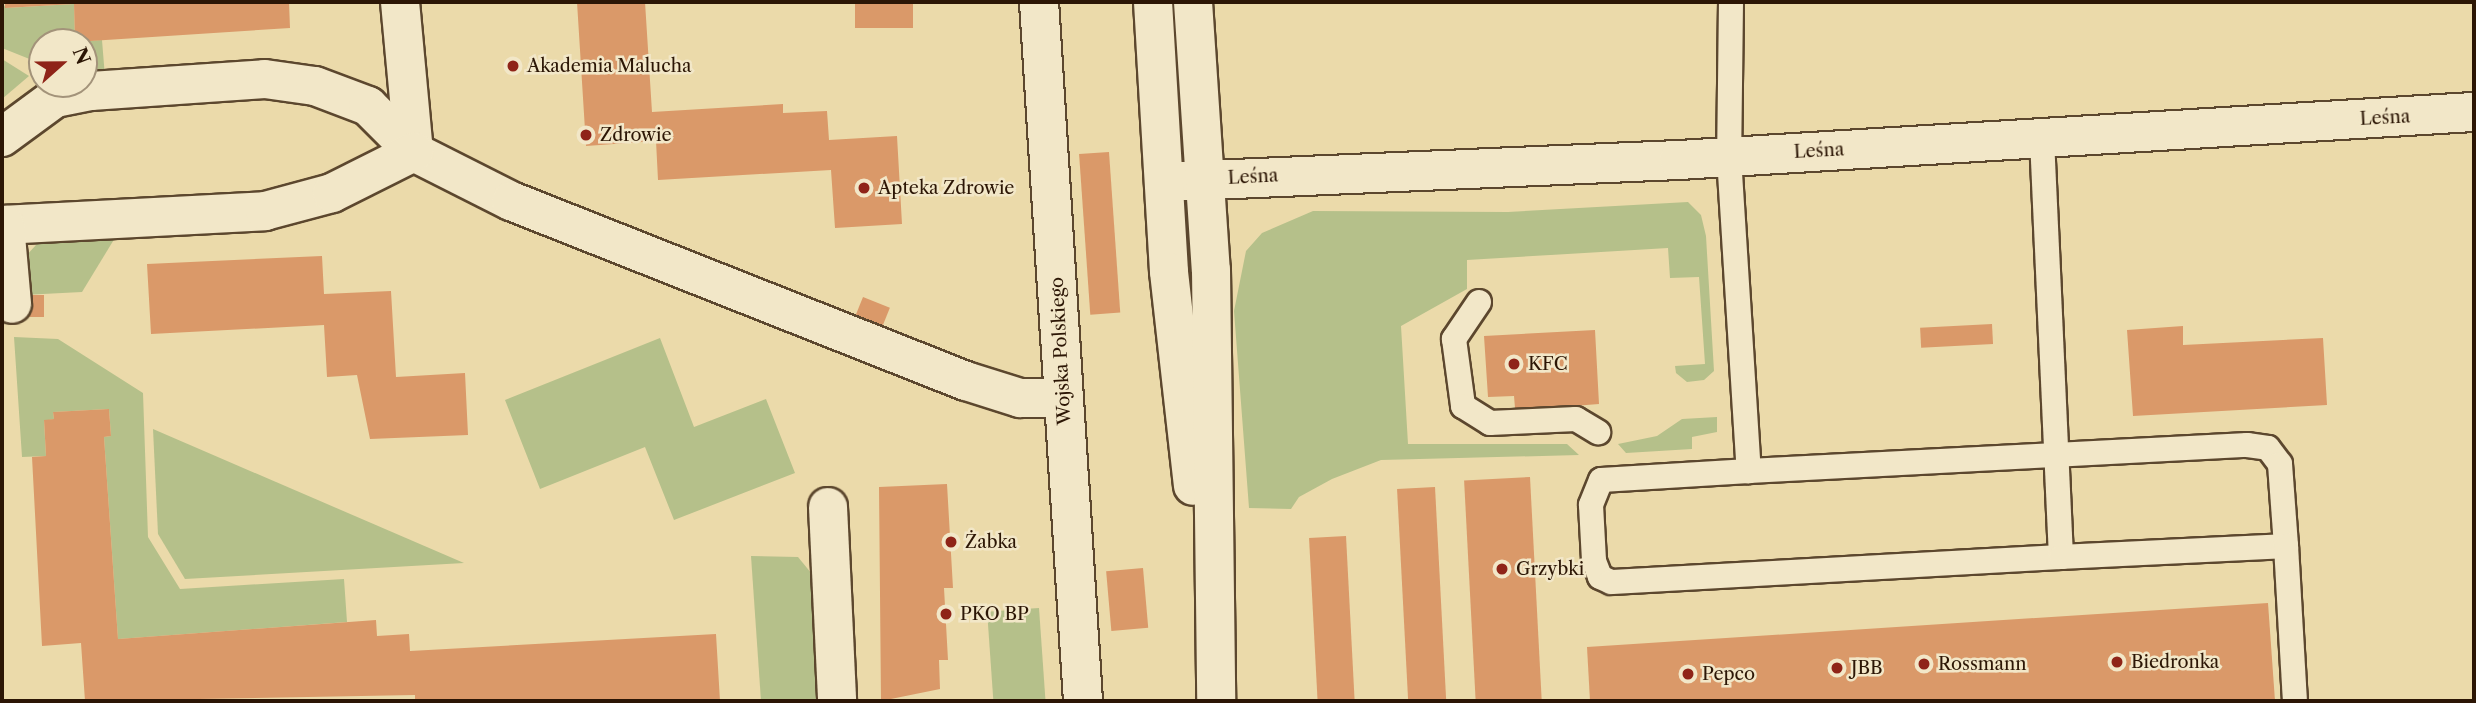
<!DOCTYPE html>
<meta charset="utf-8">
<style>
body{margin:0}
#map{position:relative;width:2476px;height:703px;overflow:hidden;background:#ebdaaa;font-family:"Libre Caslon Text",serif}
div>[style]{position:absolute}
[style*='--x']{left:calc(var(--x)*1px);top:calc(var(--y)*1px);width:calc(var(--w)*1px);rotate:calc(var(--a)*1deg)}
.green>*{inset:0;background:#b5c08a;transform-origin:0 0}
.building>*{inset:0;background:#da9969;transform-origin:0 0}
.roads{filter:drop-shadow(2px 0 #5c472e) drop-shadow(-2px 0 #5c472e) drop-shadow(0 2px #5c472e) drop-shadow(0 -2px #5c472e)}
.service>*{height:24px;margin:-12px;padding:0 12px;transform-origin:12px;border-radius:12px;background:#f2e7c8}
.minor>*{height:38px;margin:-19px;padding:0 19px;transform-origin:19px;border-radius:19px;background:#f2e7c8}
.secondary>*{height:38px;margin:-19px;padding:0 19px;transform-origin:19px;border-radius:19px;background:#f2e7c8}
.dots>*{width:19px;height:19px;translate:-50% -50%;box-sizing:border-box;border:4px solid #f2e7c8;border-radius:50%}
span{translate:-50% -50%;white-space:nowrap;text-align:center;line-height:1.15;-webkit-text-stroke:5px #f2e7c8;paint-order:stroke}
.poi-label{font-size:18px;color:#2c1605}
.left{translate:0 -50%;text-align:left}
.street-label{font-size:18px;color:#2c1605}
.frame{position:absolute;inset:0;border:4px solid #2c1605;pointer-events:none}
.north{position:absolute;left:28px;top:28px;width:70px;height:70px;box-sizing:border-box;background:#f2e7c8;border:2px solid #a3937a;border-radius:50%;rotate:69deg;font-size:19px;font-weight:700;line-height:28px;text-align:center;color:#2c1605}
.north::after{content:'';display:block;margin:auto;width:24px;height:32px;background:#8f2418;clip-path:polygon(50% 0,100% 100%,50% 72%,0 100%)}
</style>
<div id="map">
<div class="green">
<div style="clip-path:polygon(2px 2px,6px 8px,74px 4px,75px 42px,102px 40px,105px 77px,84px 79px,84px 42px,42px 42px,42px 64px,2px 48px)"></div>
<div style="clip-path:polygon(2px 59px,29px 76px,2px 99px)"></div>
<div style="clip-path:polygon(1688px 202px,1701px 215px,1706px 236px,1714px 371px,1704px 380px,1687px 382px,1676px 373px,1675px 366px,1705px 364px,1699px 277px,1670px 278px,1668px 248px,1467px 260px,1467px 289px,1401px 326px,1408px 444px,1567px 444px,1579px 455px,1381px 460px,1332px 479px,1299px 497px,1291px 509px,1249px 508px,1234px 311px,1246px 251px,1262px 233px,1313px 211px,1508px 212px)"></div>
<div style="clip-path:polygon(121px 228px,82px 292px,23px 295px,25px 257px,47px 233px)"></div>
<div style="clip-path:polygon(14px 337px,58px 339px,143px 393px,148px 537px,180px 589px,344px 579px,347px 622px,118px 639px,104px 437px,111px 436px,109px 409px,53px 412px,54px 419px,44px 421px,46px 456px,22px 457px)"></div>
<div style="clip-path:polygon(660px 338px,694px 427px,766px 399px,795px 473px,674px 520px,645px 447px,540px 489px,505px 400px)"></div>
<div style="clip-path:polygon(1717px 417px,1717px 432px,1692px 437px,1692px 449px,1626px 453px,1618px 444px,1657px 436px,1682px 419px)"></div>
<div style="clip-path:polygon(153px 429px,464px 563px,185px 579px,158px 534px)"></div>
<div style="clip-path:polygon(751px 556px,798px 557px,816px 579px,826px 701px,761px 701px)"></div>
<div style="left:1039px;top:608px;width:93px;height:52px;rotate:86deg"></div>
</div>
<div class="building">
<div style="clip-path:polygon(5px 2px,289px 2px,290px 28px,75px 42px,74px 4px,5px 8px)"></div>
<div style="clip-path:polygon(577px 2px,645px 2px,652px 112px,783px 104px,783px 113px,827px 111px,829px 140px,897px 136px,902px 224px,835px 228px,831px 170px,658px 180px,656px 141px,586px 146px)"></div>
<div style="left:855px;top:2px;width:58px;height:26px"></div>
<div style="left:1109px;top:152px;width:161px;height:30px;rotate:86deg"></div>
<div style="clip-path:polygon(322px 256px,324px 294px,391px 291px,396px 377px,465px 373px,468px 435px,370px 439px,357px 375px,327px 377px,324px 325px,151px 334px,147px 264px)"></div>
<div style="left:23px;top:295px;width:21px;height:22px"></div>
<div style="left:863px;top:297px;width:29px;height:25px;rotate:22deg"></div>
<div style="left:1992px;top:324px;width:20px;height:72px;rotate:87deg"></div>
<div style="clip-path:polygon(2183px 326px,2183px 345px,2323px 338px,2327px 405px,2133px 416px,2127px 330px)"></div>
<div style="clip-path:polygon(1595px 330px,1599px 404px,1535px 409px,1515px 408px,1514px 396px,1488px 397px,1484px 336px)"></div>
<div style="clip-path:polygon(109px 409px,111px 436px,104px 437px,118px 639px,376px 620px,377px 636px,409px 634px,410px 651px,716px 634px,720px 701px,415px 701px,415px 695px,85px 701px,81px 643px,42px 646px,32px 457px,46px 456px,44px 420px,54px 419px,53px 412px)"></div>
<div style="left:1530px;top:477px;width:224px;height:66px;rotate:87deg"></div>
<div style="clip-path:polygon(947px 484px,953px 588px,944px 588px,948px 660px,939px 660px,940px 689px,881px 701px,879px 487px)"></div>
<div style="left:1435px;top:487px;width:214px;height:38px;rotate:87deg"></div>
<div style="left:1346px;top:536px;width:165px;height:37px;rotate:87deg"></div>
<div style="left:1143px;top:568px;width:60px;height:37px;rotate:85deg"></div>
<div style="clip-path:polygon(2268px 603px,2275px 701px,1590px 701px,1587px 647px)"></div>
</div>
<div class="roads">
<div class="service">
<div style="--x:1731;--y:2;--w:155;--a:90.7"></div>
<div style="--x:1729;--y:157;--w:315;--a:86.4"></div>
<div style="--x:1749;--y:471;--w:148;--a:176.5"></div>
<div style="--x:1601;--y:480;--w:27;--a:112"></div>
<div style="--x:1591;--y:505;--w:56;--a:86.9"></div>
<div style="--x:1594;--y:561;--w:17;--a:69"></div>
<div style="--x:1600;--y:577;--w:12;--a:24"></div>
<div style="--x:1611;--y:582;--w:451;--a:-3.2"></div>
<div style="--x:2061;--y:557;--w:419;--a:-92.6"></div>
<div style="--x:1479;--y:302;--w:45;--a:124"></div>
<div style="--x:1454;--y:339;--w:68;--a:82.3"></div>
<div style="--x:1463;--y:406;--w:32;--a:32"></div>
<div style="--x:1490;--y:423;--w:86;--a:-2.7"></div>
<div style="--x:1576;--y:419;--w:26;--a:31"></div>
<div style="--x:1749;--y:471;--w:499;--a:-3"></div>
<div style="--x:2247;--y:445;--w:21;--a:8"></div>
<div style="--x:2268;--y:448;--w:20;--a:53"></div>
<div style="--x:2280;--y:464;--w:82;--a:85.8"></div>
<div style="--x:2286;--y:546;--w:225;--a:177.2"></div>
<div style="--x:2286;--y:546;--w:155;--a:86.7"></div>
</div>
<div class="minor">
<div style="--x:400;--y:2;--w:151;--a:84.7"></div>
<div style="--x:1039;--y:2;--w:700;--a:86.4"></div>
<div style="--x:2;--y:137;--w:66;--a:-36.3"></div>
<div style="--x:55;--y:98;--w:37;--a:-11"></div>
<div style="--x:91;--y:91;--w:174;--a:-3.9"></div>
<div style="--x:265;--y:79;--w:50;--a:8"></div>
<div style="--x:315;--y:86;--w:57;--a:20.7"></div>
<div style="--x:368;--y:106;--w:65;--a:45"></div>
<div style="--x:414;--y:152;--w:109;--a:26.8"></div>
<div style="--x:511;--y:201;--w:489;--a:21.6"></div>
<div style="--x:966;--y:381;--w:57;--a:17.5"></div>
<div style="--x:1020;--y:398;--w:44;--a:0"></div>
<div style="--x:1164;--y:182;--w:515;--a:-2.45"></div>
<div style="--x:1679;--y:160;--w:796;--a:-3.46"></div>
<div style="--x:2;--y:225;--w:263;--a:-3"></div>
<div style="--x:265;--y:211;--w:69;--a:-15"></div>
<div style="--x:332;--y:193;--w:92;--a:-26.6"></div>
<div style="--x:5;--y:225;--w:79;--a:84.9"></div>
<div style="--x:828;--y:507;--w:194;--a:87.3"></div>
</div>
<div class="secondary">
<div style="--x:1153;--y:2;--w:270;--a:86.6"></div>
<div style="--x:1169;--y:272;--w:215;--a:83.6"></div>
<div style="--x:1193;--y:2;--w:269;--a:86.2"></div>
<div style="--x:1211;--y:270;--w:431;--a:89.3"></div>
</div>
</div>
<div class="dots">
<div style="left:513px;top:66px;background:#8f2418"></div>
<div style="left:586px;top:135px;background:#8f2418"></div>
<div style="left:864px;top:188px;background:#8f2418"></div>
<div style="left:1514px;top:364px;background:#8f2418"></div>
<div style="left:951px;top:542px;background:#8f2418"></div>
<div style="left:1502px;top:569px;background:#8f2418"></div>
<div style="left:946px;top:614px;background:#8f2418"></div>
<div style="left:2117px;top:662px;background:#8f2418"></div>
<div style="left:1924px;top:664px;background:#8f2418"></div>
<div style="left:1837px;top:668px;background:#8f2418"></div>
<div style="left:1688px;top:674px;background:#8f2418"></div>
</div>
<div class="poi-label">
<span class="left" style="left:527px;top:66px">Akademia Malucha</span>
<span class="left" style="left:600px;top:135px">Zdrowie</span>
<span class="left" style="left:878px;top:188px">Apteka Zdrowie</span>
<span class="left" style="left:1528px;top:364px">KFC</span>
<span class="left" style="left:965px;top:542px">Żabka</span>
<span class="left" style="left:1516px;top:569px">Grzybki</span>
<span class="left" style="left:960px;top:614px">PKO BP</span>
<span class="left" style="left:2131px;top:662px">Biedronka</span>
<span class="left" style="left:1938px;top:664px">Rossmann</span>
<span class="left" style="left:1851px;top:668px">JBB</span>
<span class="left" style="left:1702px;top:674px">Pepco</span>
</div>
<div class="street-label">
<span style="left:2385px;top:118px;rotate:-3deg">Leśna</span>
<span style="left:1819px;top:151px;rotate:-3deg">Leśna</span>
<span style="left:1253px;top:177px;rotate:-3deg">Leśna</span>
<span style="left:1061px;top:351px;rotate:-93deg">Wojska Polskiego</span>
</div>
<div class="frame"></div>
<div class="north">N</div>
</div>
